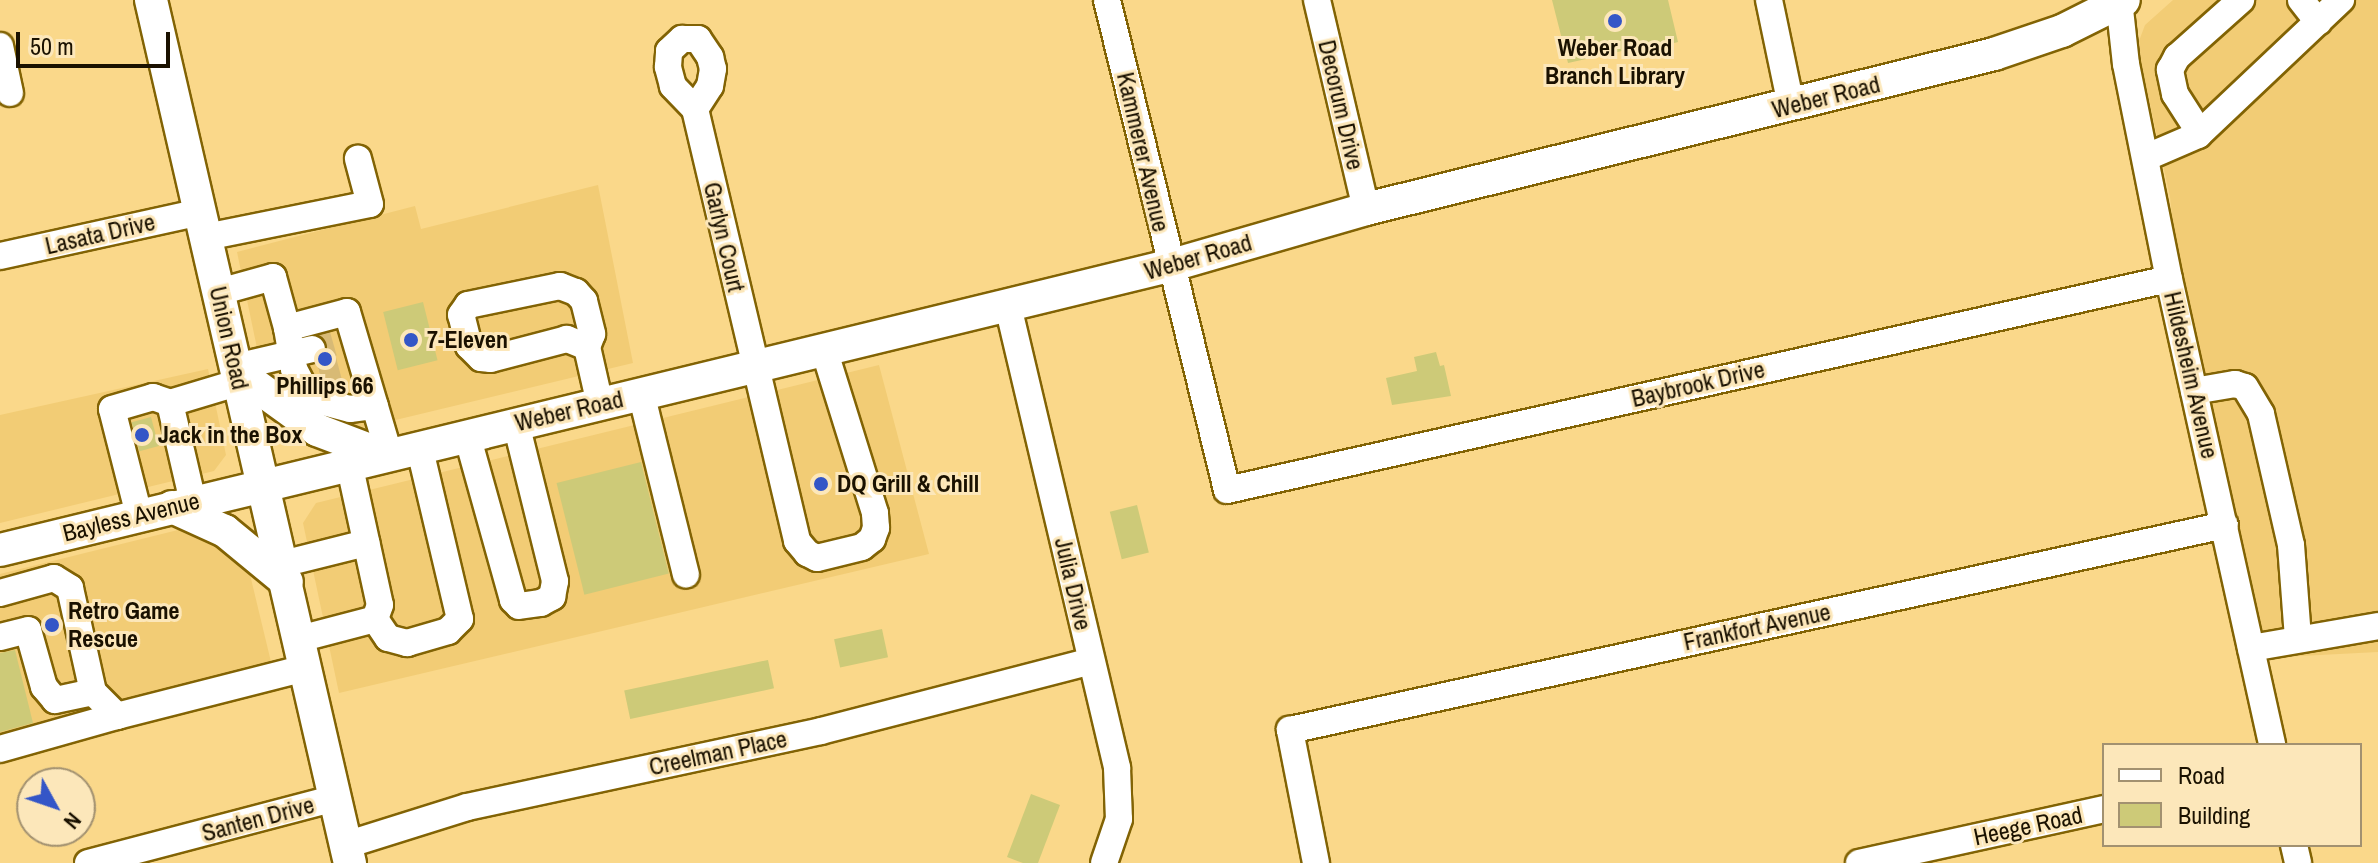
<!DOCTYPE html>
<style>
body{margin:0}
#map{position:relative;width:2378px;height:863px;overflow:hidden;background:#fad88a;font-family:"Archivo Narrow",sans-serif}
div>[style]{position:absolute}
[style*='--x']{left:calc(var(--x)*1px);top:calc(var(--y)*1px);width:calc(var(--w)*1px);rotate:calc(var(--a)*1deg)}
.built>*{inset:0;background:#f2cc75}
.building>*{inset:0;background:#cdca78;transform-origin:0 0}
.minor-tunnel>*{height:26px;margin-top:-13px;transform-origin:0;background:repeating-linear-gradient(90deg,#d8ba75 0 26px,transparent 0 39px)}
.roads{filter:drop-shadow(2px 0 #826304) drop-shadow(-2px 0 #826304) drop-shadow(0 2px #826304) drop-shadow(0 -2px #826304)}
.minor>*{height:26px;margin:-13px;padding:0 13px;transform-origin:13px;border-radius:13px;background:#fff}
.major>*{height:32px;margin:-16px;padding:0 16px;transform-origin:16px;border-radius:16px;background:#fff}
.dots>*{width:22px;height:22px;translate:-50% -50%;box-sizing:border-box;border:4px solid #fce7ba;border-radius:50%}
span{translate:-50% -50%;white-space:nowrap;text-align:center;line-height:1.15;-webkit-text-stroke:6px #fce7ba;paint-order:stroke}
.poi-label{font-size:24px;color:#1a1100;font-weight:700}
.left{translate:0 -50%;text-align:left}
.street-label{font-size:24px;color:#1a1100}
.legend{position:absolute;left:2102px;top:743px;width:260px;height:104px;box-sizing:border-box;background:#fce7ba;border:2px solid #a29170;margin:0;padding:10px 14px;list-style:none;font-size:24px;color:#1a1100}
.legend li{display:flex;align-items:center;gap:16px;height:40px}
.legend b{width:40px;border:2px solid #a29170}
.north{position:absolute;left:16px;top:767px;width:80px;height:80px;box-sizing:border-box;background:#fce7ba;border:2px solid #a29170;border-radius:50%;rotate:130deg;font-size:22px;font-weight:700;line-height:32px;text-align:center;color:#1a1100}
.north::after{content:'';display:block;margin:auto;width:28px;height:36px;background:#3456c7;clip-path:polygon(50% 0,100% 100%,50% 72%,0 100%)}
.scale{position:absolute;left:16px;top:32px;width:154px;height:36px;box-sizing:border-box;border:4px solid #1a1100;border-top:0;padding-left:10px;font-size:24px;line-height:28px;white-space:nowrap;color:#1a1100;-webkit-text-stroke:6px #fce7ba;paint-order:stroke}
</style>
<div id="map">
<div class="built">
<div style="clip-path:polygon(2173px 0,2378px 0,2378px 652px,2263px 658px,2178px 272px,2170px 197px,2141px 62px,2139px 41px,2145px 25px)"></div>
<div style="clip-path:polygon(598px 185px,633px 363px,358px 429px,337px 427px,275px 386px,257px 348px,237px 252px,415px 206px,421px 229px)"></div>
<div style="clip-path:polygon(879px 365px,929px 554px,339px 693px,303px 523px,316px 503px)"></div>
<div style="clip-path:polygon(208px 369px,226px 455px,214px 471px,0 523px,0 415px)"></div>
<div style="clip-path:polygon(186px 528px,207px 530px,247px 562px,278px 691px,0 762px,0 574px)"></div>
</div>
<div class="building">
<div style="clip-path:polygon(1552px 0,1668px 0,1678px 42px,1632px 54px,1631px 49px,1568px 63px)"></div>
<div style="left:423px;top:302px;width:60px;height:41px;rotate:76deg"></div>
<div style="clip-path:polygon(1436px 352px,1440px 366px,1444px 365px,1451px 396px,1392px 405px,1386px 378px,1417px 371px,1414px 357px)"></div>
<div style="left:151px;top:417px;width:30px;height:20px;rotate:75deg"></div>
<div style="left:641px;top:462px;width:115px;height:87px;rotate:76deg"></div>
<div style="left:1137px;top:505px;width:49px;height:28px;rotate:76deg"></div>
<div style="left:882px;top:629px;width:29px;height:49px;rotate:78deg"></div>
<div style="clip-path:polygon(15px 650px,33px 723px,0 732px,0 653px)"></div>
<div style="left:768px;top:660px;width:29px;height:147px;rotate:78deg"></div>
<div style="clip-path:polygon(1031px 794px,1060px 805px,1038px 863px,1023px 863px,1007px 857px)"></div>
</div>
<div class="minor-tunnel">
<div style="--x:312;--y:349;--w:22;--a:-16"></div>
<div style="--x:320;--y:375;--w:20;--a:-15"></div>
</div>
<div class="roads">
<div class="minor">
<div style="--x:1107;--y:0;--w:504;--a:76.24"></div>
<div style="--x:1227;--y:490;--w:965;--a:-12.63"></div>
<div style="--x:1317;--y:0;--w:215;--a:76.8"></div>
<div style="--x:1769;--y:0;--w:107;--a:78.2"></div>
<div style="--x:2119;--y:0;--w:64;--a:83.8"></div>
<div style="--x:2126;--y:64;--w:219;--a:78.7"></div>
<div style="--x:2169;--y:279;--w:477;--a:77.5"></div>
<div style="--x:2301;--y:0;--w:28;--a:52"></div>
<div style="--x:0;--y:46;--w:48;--a:78"></div>
<div style="--x:695;--y:109;--w:32;--a:-134"></div>
<div style="--x:673;--y:86;--w:20;--a:-105"></div>
<div style="--x:668;--y:67;--w:16;--a:-86"></div>
<div style="--x:669;--y:51;--w:18;--a:-43"></div>
<div style="--x:682;--y:39;--w:16;--a:0"></div>
<div style="--x:698;--y:39;--w:22;--a:56"></div>
<div style="--x:710;--y:57;--w:12;--a:76"></div>
<div style="--x:713;--y:69;--w:17;--a:100"></div>
<div style="--x:710;--y:86;--w:27;--a:123"></div>
<div style="--x:695;--y:109;--w:444;--a:76.7"></div>
<div style="--x:797;--y:541;--w:16;--a:50"></div>
<div style="--x:807;--y:553;--w:11;--a:27"></div>
<div style="--x:817;--y:558;--w:46;--a:-13.7"></div>
<div style="--x:862;--y:547;--w:13;--a:-39"></div>
<div style="--x:872;--y:539;--w:12;--a:-70"></div>
<div style="--x:876;--y:528;--w:15;--a:-94"></div>
<div style="--x:875;--y:513;--w:172;--a:-107.3"></div>
<div style="--x:2200;--y:133;--w:46;--a:-122.7"></div>
<div style="--x:2175;--y:94;--w:25;--a:-102"></div>
<div style="--x:2170;--y:70;--w:15;--a:-62"></div>
<div style="--x:2177;--y:57;--w:86;--a:-41.7"></div>
<div style="--x:2147;--y:157;--w:56;--a:-23.3"></div>
<div style="--x:2198;--y:135;--w:197;--a:-43.4"></div>
<div style="--x:206;--y:237;--w:167;--a:-11.4"></div>
<div style="--x:370;--y:204;--w:47;--a:-104.9"></div>
<div style="--x:0;--y:256;--w:205;--a:-12.4"></div>
<div style="--x:219;--y:292;--w:56;--a:-15.5"></div>
<div style="--x:273;--y:277;--w:53;--a:74.6"></div>
<div style="--x:287;--y:328;--w:62;--a:-14.9"></div>
<div style="--x:347;--y:312;--w:148;--a:73.5"></div>
<div style="--x:1008;--y:306;--w:475;--a:76.7"></div>
<div style="--x:1117;--y:768;--w:51;--a:87.8"></div>
<div style="--x:1119;--y:819;--w:46;--a:108.8"></div>
<div style="--x:287;--y:328;--w:42;--a:80.3"></div>
<div style="--x:294;--y:369;--w:21;--a:62"></div>
<div style="--x:304;--y:388;--w:17;--a:45"></div>
<div style="--x:316;--y:400;--w:35;--a:15"></div>
<div style="--x:350;--y:409;--w:25;--a:-7"></div>
<div style="--x:587;--y:347;--w:22;--a:-158"></div>
<div style="--x:567;--y:339;--w:79;--a:165.3"></div>
<div style="--x:491;--y:359;--w:10;--a:-174"></div>
<div style="--x:481;--y:358;--w:17;--a:-135"></div>
<div style="--x:469;--y:346;--w:32;--a:-104"></div>
<div style="--x:461;--y:315;--w:12;--a:-55"></div>
<div style="--x:468;--y:305;--w:94;--a:-11.7"></div>
<div style="--x:560;--y:286;--w:17;--a:21"></div>
<div style="--x:576;--y:292;--w:12;--a:48"></div>
<div style="--x:584;--y:301;--w:34;--a:76"></div>
<div style="--x:592;--y:334;--w:14;--a:111"></div>
<div style="--x:587;--y:347;--w:58;--a:77.2"></div>
<div style="--x:236;--y:367;--w:78;--a:-13.3"></div>
<div style="--x:2194;--y:391;--w:42;--a:-9.7"></div>
<div style="--x:2235;--y:384;--w:10;--a:17"></div>
<div style="--x:2245;--y:387;--w:31;--a:59"></div>
<div style="--x:2261;--y:414;--w:134;--a:77.1"></div>
<div style="--x:2291;--y:545;--w:93;--a:85.7"></div>
<div style="--x:641;--y:393;--w:187;--a:76.1"></div>
<div style="--x:467;--y:435;--w:171;--a:74.4"></div>
<div style="--x:513;--y:600;--w:8;--a:45"></div>
<div style="--x:519;--y:606;--w:22;--a:-8"></div>
<div style="--x:541;--y:603;--w:13;--a:-29"></div>
<div style="--x:552;--y:597;--w:16;--a:-79"></div>
<div style="--x:555;--y:581;--w:163;--a:-103.9"></div>
<div style="--x:349;--y:463;--w:145;--a:77.7"></div>
<div style="--x:380;--y:605;--w:15;--a:110"></div>
<div style="--x:193;--y:502;--w:102;--a:-103.1"></div>
<div style="--x:170;--y:403;--w:73;--a:-16.7"></div>
<div style="--x:139;--y:515;--w:109;--a:-104.3"></div>
<div style="--x:112;--y:409;--w:43;--a:-16.3"></div>
<div style="--x:153;--y:397;--w:18;--a:19"></div>
<div style="--x:282;--y:564;--w:87;--a:-14"></div>
<div style="--x:0;--y:593;--w:56;--a:-15.5"></div>
<div style="--x:54;--y:578;--w:19;--a:32"></div>
<div style="--x:70;--y:588;--w:107;--a:77.5"></div>
<div style="--x:93;--y:692;--w:39;--a:168"></div>
<div style="--x:55;--y:700;--w:17;--a:-130"></div>
<div style="--x:44;--y:687;--w:59;--a:-105.7"></div>
<div style="--x:28;--y:630;--w:29;--a:166"></div>
<div style="--x:299;--y:639;--w:79;--a:-14.7"></div>
<div style="--x:375;--y:619;--w:23;--a:56"></div>
<div style="--x:388;--y:638;--w:20;--a:15"></div>
<div style="--x:407;--y:643;--w:43;--a:-16.3"></div>
<div style="--x:448;--y:631;--w:17;--a:-45"></div>
<div style="--x:460;--y:619;--w:178;--a:-103.3"></div>
<div style="--x:2251;--y:648;--w:129;--a:-9.8"></div>
<div style="--x:93;--y:692;--w:34;--a:45"></div>
<div style="--x:117;--y:716;--w:195;--a:-14.3"></div>
<div style="--x:0;--y:749;--w:122;--a:-15.8"></div>
<div style="--x:346;--y:845;--w:127;--a:-17.4"></div>
<div style="--x:467;--y:807;--w:362;--a:-12.1"></div>
<div style="--x:821;--y:731;--w:279;--a:-14.5"></div>
<div style="--x:2294;--y:845;--w:18;--a:77"></div>
<div style="--x:88;--y:863;--w:255;--a:-14.7"></div>
<div style="--x:1316;--y:863;--w:136;--a:-101.1"></div>
<div style="--x:1290;--y:730;--w:957;--a:-12.37"></div>
<div style="--x:1859;--y:863;--w:251;--a:-12.4"></div>
</div>
<div class="major">
<div style="--x:151;--y:0;--w:886;--a:77.02"></div>
<div style="--x:237;--y:372;--w:99;--a:35.9"></div>
<div style="--x:317;--y:430;--w:71;--a:20.7"></div>
<div style="--x:172;--y:507;--w:58;--a:24.4"></div>
<div style="--x:225;--y:531;--w:80;--a:39.4"></div>
<div style="--x:0;--y:550;--w:1203;--a:-13.66"></div>
<div style="--x:1169;--y:266;--w:205;--a:-16.1"></div>
<div style="--x:1366;--y:209;--w:647;--a:-13.86"></div>
<div style="--x:1994;--y:54;--w:72;--a:-18.7"></div>
<div style="--x:2062;--y:31;--w:69;--a:-26.6"></div>
</div>
</div>
<div class="dots">
<div style="left:1615px;top:21px;background:#3456c7"></div>
<div style="left:411px;top:340px;background:#3456c7"></div>
<div style="left:325px;top:359px;background:#3456c7"></div>
<div style="left:142px;top:435px;background:#3456c7"></div>
<div style="left:821px;top:484px;background:#3456c7"></div>
<div style="left:52px;top:625px;background:#3456c7"></div>
</div>
<div class="poi-label">
<span style="left:1615px;top:62px">Weber Road<br>Branch Library</span>
<span class="left" style="left:427px;top:340px">7-Eleven</span>
<span style="left:325px;top:386px">Phillips 66</span>
<span class="left" style="left:158px;top:435px">Jack in the Box</span>
<span class="left" style="left:837px;top:484px">DQ Grill &amp; Chill</span>
<span class="left" style="left:68px;top:625px">Retro Game<br>Rescue</span>
</div>
<div class="street-label">
<span style="left:1826px;top:97px;rotate:-14deg">Weber Road</span>
<span style="left:1341px;top:105px;rotate:77deg">Decorum Drive</span>
<span style="left:1143px;top:152px;rotate:77deg">Kammerer Avenue</span>
<span style="left:100px;top:234px;rotate:-13deg">Lasata Drive</span>
<span style="left:724px;top:237px;rotate:77deg">Garlyn Court</span>
<span style="left:1198px;top:257px;rotate:-16deg">Weber Road</span>
<span style="left:229px;top:338px;rotate:77deg">Union Road</span>
<span style="left:2191px;top:375px;rotate:77deg">Hildesheim Avenue</span>
<span style="left:1698px;top:384px;rotate:-13deg">Baybrook Drive</span>
<span style="left:569px;top:411px;rotate:-13deg">Weber Road</span>
<span style="left:131px;top:517px;rotate:-14deg">Bayless Avenue</span>
<span style="left:1073px;top:584px;rotate:77deg">Julia Drive</span>
<span style="left:1757px;top:627px;rotate:-12deg">Frankfort Avenue</span>
<span style="left:718px;top:753px;rotate:-12deg">Creelman Place</span>
<span style="left:258px;top:819px;rotate:-15deg">Santen Drive</span>
<span style="left:2028px;top:826px;rotate:-12deg">Heege Road</span>
</div>
<ul class="legend">
<li><b style="height:10px;background:#fff"></b>Road</li>
<li><b style="height:22px;background:#cdca78"></b>Building</li>
</ul>
<div class="north">N</div>
<div class="scale">50 m</div>
</div>
